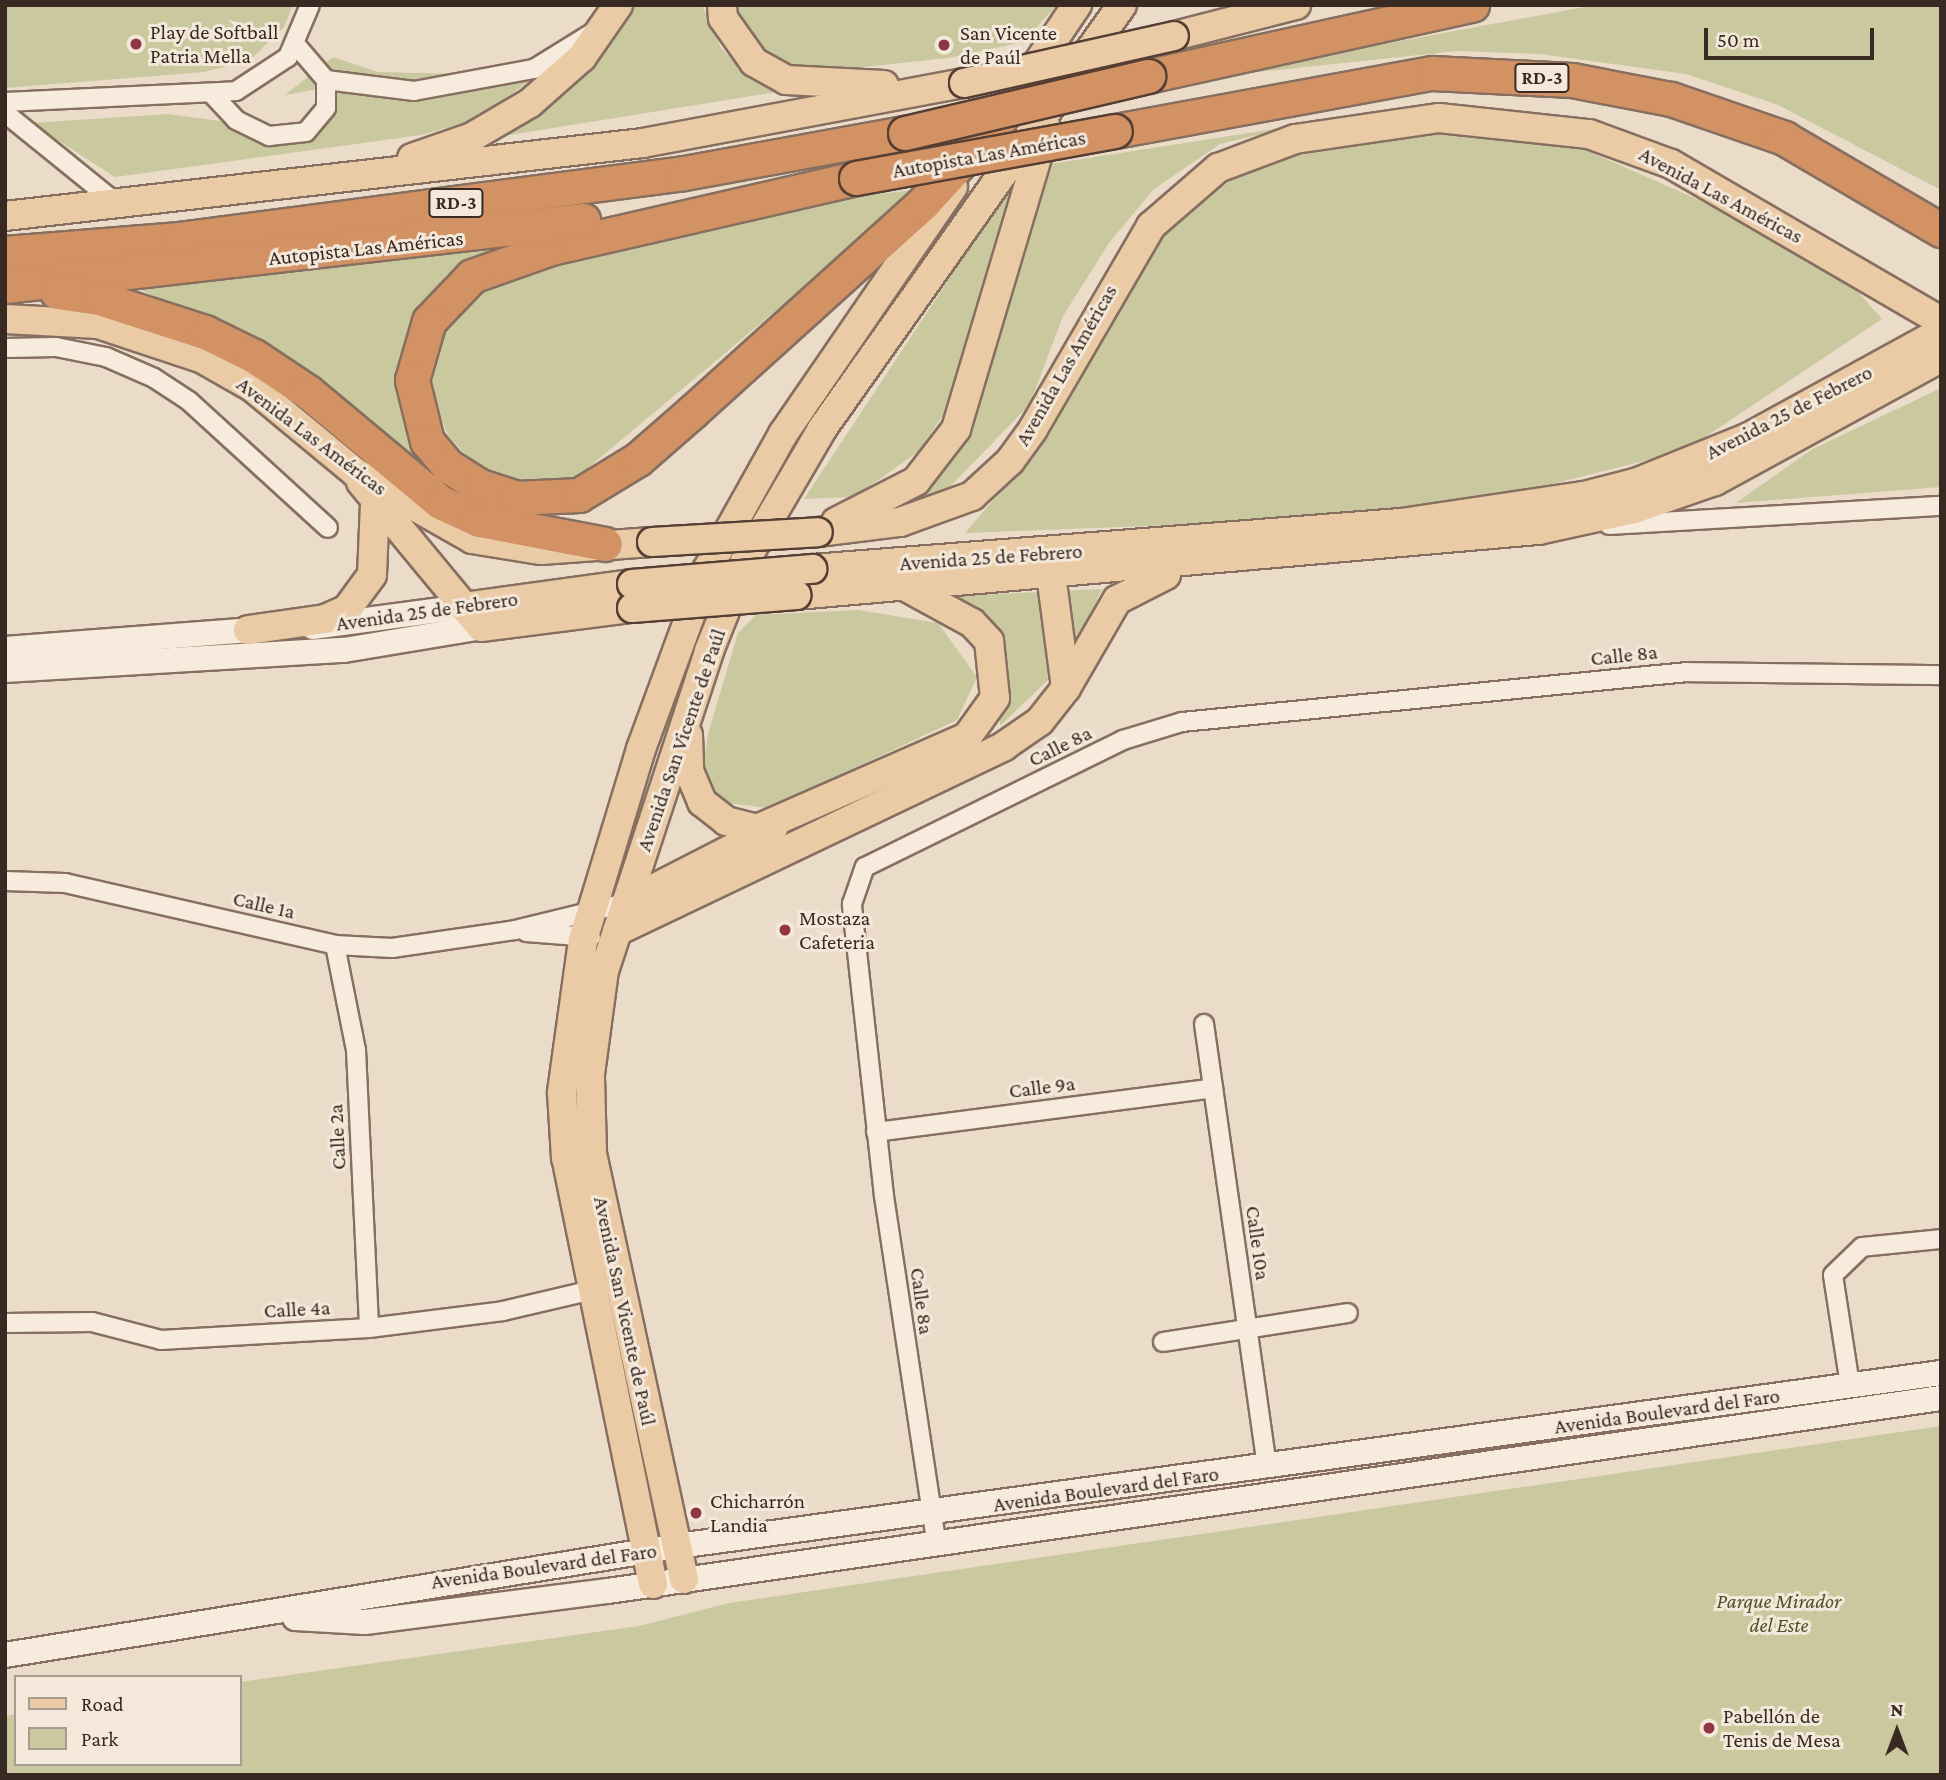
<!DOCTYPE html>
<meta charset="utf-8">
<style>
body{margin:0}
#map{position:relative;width:1946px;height:1780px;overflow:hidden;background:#ebdcca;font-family:"Crimson Pro",serif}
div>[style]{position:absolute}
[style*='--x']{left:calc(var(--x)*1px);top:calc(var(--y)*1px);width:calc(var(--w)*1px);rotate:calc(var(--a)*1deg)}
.green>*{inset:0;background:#c9c89e}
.roads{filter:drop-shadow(2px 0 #866f60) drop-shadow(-2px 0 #866f60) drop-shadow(0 2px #866f60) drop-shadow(0 -2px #866f60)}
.street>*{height:18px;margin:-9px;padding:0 9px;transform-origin:9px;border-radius:9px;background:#f6ebdc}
.secondary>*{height:24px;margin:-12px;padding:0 12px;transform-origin:12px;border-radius:12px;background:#f6ebdc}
.primary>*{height:28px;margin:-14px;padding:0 14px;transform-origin:14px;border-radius:14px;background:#eacba6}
.highway>*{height:33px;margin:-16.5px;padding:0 16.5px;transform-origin:16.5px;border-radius:16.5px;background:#d29263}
.bridges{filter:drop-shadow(2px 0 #553e33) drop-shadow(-2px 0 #553e33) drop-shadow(0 2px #553e33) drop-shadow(0 -2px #553e33)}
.primary-bridge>*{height:28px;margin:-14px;padding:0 14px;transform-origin:14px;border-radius:14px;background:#eacba6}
.highway-bridge>*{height:33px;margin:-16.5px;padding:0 16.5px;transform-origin:16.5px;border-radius:16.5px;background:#d29263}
.dots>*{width:19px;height:19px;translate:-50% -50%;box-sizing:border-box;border:4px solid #f3e8d9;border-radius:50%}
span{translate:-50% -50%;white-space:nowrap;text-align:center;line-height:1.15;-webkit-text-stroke:6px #f3e8d9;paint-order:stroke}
.shield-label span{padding:2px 5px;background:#f3e8d9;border:2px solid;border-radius:5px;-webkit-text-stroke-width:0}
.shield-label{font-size:19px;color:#382922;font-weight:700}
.poi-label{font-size:21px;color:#382922}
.left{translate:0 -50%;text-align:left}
.street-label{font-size:21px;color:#382922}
.park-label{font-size:21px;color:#4e532a;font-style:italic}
.frame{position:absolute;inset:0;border:7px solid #382922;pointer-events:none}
.legend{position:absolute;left:14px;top:1675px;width:228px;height:91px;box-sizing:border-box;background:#f3e8d9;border:2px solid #a89c90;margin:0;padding:9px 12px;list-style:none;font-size:21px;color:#382922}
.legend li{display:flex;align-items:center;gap:14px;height:35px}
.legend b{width:35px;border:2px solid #a89c90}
.north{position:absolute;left:1862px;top:1696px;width:70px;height:70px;-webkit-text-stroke:5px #f3e8d9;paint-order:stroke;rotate:0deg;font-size:19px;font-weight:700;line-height:28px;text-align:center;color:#382922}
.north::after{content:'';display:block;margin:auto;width:24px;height:32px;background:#382922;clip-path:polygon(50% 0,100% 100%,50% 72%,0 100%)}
.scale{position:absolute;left:1704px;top:28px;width:170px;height:32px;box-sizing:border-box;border:4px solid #382922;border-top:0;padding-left:9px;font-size:21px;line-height:24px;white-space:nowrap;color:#382922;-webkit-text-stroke:5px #f3e8d9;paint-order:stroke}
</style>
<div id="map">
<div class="green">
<div style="clip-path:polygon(5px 5px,293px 5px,284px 27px,250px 60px,204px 72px,5px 88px)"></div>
<div style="clip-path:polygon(630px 5px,702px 5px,721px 48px,750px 78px,777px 92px,478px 140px)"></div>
<div style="clip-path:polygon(731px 5px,1057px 5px,1023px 42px,948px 58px,800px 74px,761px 51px)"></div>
<div style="clip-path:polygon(1595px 5px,1941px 5px,1941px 190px,1778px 105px,1686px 74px,1540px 54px,1457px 51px,1202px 78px)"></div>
<div style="clip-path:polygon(333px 57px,378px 72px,537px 76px,474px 120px,421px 135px,115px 177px,31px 123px,168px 114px,286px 130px,317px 112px,329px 87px,285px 95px)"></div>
<div style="clip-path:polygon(1299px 125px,1220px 144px,1154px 189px,1109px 243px,1063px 316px,1030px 404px,940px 497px,894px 507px,888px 502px,938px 475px,965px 431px,1050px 164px)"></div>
<div style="clip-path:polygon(1457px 130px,1565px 141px,1699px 200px,1850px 283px,1882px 319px,1684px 451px,1552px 484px,1355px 518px,965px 533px,1042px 443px,1115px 302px,1182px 212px,1261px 161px)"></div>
<div style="clip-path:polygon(1017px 176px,951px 403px,919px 451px,880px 479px,851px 497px,804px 499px)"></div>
<div style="clip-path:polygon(921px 189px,571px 482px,504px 478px,471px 461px,448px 435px,432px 397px,432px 359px,458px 300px,535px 266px,823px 201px)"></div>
<div style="clip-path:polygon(525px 237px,446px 275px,416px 327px,415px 458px,365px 426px,298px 365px,135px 287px)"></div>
<div style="clip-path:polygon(1941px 388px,1941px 487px,1736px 503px,1811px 450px)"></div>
<div style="clip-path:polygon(1102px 589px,1069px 660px,1000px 726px,1002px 636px,956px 596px)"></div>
<div style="clip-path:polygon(858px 610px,938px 623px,977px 677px,957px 720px,769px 808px,719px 802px,702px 778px,708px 734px,738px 633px,756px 615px)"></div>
<div style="clip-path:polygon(1941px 1426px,1941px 1775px,5px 1775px,5px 1716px,16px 1714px,16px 1764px,240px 1764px,240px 1682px,639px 1626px,729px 1603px)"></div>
</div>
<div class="roads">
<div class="street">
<div style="--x:326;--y:80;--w:89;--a:7.1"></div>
<div style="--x:414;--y:91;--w:122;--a:-10.4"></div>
<div style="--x:534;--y:69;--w:68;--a:-31.8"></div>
<div style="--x:213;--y:95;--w:34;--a:47"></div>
<div style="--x:236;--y:120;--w:37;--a:26"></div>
<div style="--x:269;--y:136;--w:37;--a:-6"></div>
<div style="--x:306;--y:132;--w:31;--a:-50"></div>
<div style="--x:326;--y:108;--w:28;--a:-90"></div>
<div style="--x:326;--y:80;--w:45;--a:-130.5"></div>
<div style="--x:5;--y:102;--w:231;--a:-2.7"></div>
<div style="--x:236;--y:91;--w:62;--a:-33.2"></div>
<div style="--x:288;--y:57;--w:56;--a:-67.1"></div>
<div style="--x:5;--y:113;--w:148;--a:39"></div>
<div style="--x:5;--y:348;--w:51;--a:-1.1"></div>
<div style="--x:56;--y:347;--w:51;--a:11.3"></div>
<div style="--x:106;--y:357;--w:52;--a:23.6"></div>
<div style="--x:154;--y:378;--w:42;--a:33.3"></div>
<div style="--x:189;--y:401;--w:188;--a:42.4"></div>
<div style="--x:1609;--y:525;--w:333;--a:-3.3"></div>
<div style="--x:5;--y:881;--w:60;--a:1.9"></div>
<div style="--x:65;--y:883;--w:277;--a:12.9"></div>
<div style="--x:335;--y:945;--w:57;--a:3"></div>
<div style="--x:392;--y:948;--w:124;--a:-8.3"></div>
<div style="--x:515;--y:930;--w:114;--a:-13.7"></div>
<div style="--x:526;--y:932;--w:65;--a:4.4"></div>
<div style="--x:335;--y:945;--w:107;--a:78.7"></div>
<div style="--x:356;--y:1050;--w:278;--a:87.3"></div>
<div style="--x:1204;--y:1024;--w:448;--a:81.9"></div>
<div style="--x:876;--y:1132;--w:340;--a:-7.4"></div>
<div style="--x:5;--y:1323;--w:87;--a:-0.7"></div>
<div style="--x:92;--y:1322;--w:71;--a:14.6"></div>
<div style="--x:161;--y:1340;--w:208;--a:-3.3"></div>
<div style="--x:369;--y:1328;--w:135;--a:-7.2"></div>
<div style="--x:503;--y:1311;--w:101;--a:-13.2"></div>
<div style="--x:1163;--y:1342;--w:187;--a:-8.9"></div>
<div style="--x:1850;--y:1385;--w:111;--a:-98.8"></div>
<div style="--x:1833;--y:1275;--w:40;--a:-44"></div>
<div style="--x:1862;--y:1247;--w:79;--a:-5.8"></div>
<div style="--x:936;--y:1540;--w:348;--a:-98.6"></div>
<div style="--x:884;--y:1196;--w:294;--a:-96.3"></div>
<div style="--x:852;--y:904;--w:39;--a:-71"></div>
<div style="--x:865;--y:867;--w:288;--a:-26.2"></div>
<div style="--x:1123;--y:740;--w:62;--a:-17"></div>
<div style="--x:1182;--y:722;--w:507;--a:-5.65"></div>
<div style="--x:1687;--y:672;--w:254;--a:0.7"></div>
</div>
<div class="secondary">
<div style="--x:313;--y:627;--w:151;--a:-7.6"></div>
<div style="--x:5;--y:649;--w:262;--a:-4.4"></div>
<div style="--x:5;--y:670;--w:340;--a:-3.4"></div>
<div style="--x:344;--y:650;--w:139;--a:-9.5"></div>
<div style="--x:295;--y:1618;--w:70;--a:3.3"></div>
<div style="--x:365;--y:1622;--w:245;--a:-7.3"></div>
<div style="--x:608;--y:1591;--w:1347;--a:-8.24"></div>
<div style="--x:5;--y:1655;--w:682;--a:-9.2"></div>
<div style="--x:678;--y:1546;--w:1275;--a:-7.8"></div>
</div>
<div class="primary">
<div style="--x:722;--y:5;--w:13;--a:86"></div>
<div style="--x:723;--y:18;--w:54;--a:54.8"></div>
<div style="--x:754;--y:62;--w:37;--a:29"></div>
<div style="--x:786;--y:80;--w:98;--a:2.9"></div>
<div style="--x:1174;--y:36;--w:126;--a:-14.3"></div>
<div style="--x:1000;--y:119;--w:138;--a:-56"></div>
<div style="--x:412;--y:158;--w:64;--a:-19.3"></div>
<div style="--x:472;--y:137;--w:67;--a:-30.4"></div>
<div style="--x:530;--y:103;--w:69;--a:-41.5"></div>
<div style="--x:582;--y:57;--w:63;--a:-55.3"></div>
<div style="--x:5;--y:216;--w:642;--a:-6.53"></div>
<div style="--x:643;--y:143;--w:327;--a:-10.6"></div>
<div style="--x:5;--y:319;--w:93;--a:3.1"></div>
<div style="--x:98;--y:324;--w:111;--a:18.4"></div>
<div style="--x:203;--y:359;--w:56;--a:29.7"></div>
<div style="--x:252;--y:387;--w:135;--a:39.6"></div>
<div style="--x:356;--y:473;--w:133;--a:29.6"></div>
<div style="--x:472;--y:539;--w:70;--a:9.1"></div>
<div style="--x:541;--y:550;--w:111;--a:-4.1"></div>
<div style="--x:361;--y:482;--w:188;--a:50.4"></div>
<div style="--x:481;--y:627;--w:152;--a:-7.2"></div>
<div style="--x:836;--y:522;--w:90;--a:-27.1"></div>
<div style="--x:916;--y:481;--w:66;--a:-52.4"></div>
<div style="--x:956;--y:429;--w:315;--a:-73.4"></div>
<div style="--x:818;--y:532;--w:83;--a:-7"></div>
<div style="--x:900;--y:522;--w:77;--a:-19.9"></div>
<div style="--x:972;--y:496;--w:52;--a:-42.6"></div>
<div style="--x:1010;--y:461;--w:39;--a:-54"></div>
<div style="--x:1033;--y:429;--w:235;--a:-59.8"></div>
<div style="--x:1151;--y:226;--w:89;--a:-40.9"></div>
<div style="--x:1218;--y:168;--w:82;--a:-20.6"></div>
<div style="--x:1295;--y:139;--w:146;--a:-8.3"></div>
<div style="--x:1439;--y:118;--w:151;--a:6.1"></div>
<div style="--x:1589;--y:134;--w:87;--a:20.1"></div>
<div style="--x:1671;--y:164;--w:312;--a:30.2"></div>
<div style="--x:1049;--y:559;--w:130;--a:82.5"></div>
<div style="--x:812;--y:569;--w:591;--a:-4.47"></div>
<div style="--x:1401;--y:523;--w:185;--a:-8.4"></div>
<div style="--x:1584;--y:496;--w:56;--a:-14.5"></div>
<div style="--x:1638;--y:482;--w:118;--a:-22"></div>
<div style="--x:1747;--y:438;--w:221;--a:-28.7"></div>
<div style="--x:796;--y:595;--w:745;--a:-5.01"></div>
<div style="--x:1538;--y:530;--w:98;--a:-12.3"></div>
<div style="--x:1634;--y:509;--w:86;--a:-19.1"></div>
<div style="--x:1715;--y:481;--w:257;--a:-28.6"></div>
<div style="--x:463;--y:607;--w:171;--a:-7.8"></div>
<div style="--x:248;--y:630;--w:78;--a:-8.1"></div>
<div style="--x:325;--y:619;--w:24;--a:-24"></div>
<div style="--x:347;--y:609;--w:42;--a:-53.7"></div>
<div style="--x:372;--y:575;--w:72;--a:-87.6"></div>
<div style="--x:688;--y:735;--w:36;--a:88"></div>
<div style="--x:689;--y:771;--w:34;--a:67"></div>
<div style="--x:702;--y:802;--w:31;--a:38"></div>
<div style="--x:726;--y:821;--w:32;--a:14"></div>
<div style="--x:757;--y:829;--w:229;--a:-23.7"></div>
<div style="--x:967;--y:737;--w:48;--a:-54.3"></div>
<div style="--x:995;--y:698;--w:57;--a:-96"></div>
<div style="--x:989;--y:641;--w:25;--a:-133"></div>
<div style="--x:972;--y:623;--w:73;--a:-151.3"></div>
<div style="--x:626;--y:903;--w:166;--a:-27.2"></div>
<div style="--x:617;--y:931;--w:429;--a:-25.5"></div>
<div style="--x:1004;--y:746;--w:44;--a:-34.8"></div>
<div style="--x:1040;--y:721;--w:42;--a:-51.8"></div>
<div style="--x:1066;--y:688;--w:102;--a:-59.9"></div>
<div style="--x:1117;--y:600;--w:55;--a:-27"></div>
<div style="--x:684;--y:1579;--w:436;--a:-102.2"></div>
<div style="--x:592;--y:1153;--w:79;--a:-91.5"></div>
<div style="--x:590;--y:1074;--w:104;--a:-82.3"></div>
<div style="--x:604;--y:971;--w:337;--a:-71.8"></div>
<div style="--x:709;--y:651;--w:97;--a:-68.2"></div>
<div style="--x:745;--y:561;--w:153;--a:-59.7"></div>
<div style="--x:822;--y:429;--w:519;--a:-54.72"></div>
<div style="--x:653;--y:1584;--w:435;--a:-101.5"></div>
<div style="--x:566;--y:1158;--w:66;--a:-93.5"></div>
<div style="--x:562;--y:1092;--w:153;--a:-82.1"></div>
<div style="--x:583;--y:940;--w:200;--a:-73.1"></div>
<div style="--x:641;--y:749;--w:191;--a:-69.8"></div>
<div style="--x:707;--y:570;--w:156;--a:-60.8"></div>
<div style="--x:783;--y:434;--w:300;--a:-55.5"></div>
</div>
<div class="highway">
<div style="--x:1148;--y:76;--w:332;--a:-12.4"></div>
<div style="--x:1115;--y:131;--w:322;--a:-10.4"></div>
<div style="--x:1432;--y:73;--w:140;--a:2.9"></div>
<div style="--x:1572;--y:80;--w:101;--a:10.9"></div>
<div style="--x:1671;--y:99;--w:120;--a:19"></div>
<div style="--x:1784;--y:138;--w:182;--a:30.4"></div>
<div style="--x:856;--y:178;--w:313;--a:167.1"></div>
<div style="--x:551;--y:248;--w:84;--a:160.5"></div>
<div style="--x:472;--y:276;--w:62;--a:133.7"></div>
<div style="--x:429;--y:321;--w:61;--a:106.1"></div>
<div style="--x:412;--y:380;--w:63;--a:76.2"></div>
<div style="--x:427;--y:441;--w:33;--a:50"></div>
<div style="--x:448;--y:466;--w:38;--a:32"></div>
<div style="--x:480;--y:486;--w:38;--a:18"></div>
<div style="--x:516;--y:498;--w:63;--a:-2.7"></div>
<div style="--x:579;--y:495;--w:69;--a:-31.4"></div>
<div style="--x:638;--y:459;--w:73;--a:-41.1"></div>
<div style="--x:693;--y:411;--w:310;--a:-42.1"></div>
<div style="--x:923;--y:203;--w:113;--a:-47.5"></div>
<div style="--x:5;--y:253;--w:174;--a:-4.6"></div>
<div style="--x:178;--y:239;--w:510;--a:-7.43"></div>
<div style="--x:684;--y:173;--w:225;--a:-10.3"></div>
<div style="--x:5;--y:286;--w:582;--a:-6.51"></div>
<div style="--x:57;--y:292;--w:42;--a:8.1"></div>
<div style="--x:99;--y:298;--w:111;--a:17.8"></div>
<div style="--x:205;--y:332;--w:55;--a:26.1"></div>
<div style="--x:254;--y:356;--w:65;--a:33.7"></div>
<div style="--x:308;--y:392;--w:172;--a:39.8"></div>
<div style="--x:440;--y:502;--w:43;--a:24.8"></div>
<div style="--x:479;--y:520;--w:128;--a:10.8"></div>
</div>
</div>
<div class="bridges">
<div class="primary-bridge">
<div style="--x:964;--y:83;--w:215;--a:-12.6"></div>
<div style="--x:652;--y:542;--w:166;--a:-3.4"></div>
<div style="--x:632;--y:584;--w:181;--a:-4.8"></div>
<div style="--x:632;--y:608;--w:165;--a:-4.5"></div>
</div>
<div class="highway-bridge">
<div style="--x:905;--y:133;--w:250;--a:-13.2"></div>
<div style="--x:856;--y:178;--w:263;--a:-10.3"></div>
</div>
</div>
<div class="dots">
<div style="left:136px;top:44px;background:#903542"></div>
<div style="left:944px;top:45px;background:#903542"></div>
<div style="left:785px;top:930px;background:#903542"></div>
<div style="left:696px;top:1513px;background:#903542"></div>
<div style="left:1709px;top:1728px;background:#903542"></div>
</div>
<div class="shield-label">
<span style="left:1542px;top:78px">RD-3</span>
<span style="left:456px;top:203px">RD-3</span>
</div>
<div class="poi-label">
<span class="left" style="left:150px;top:44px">Play de Softball<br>Patria Mella</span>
<span class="left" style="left:960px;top:45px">San Vicente<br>de Paúl</span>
<span class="left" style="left:799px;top:930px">Mostaza<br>Cafeteria</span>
<span class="left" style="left:710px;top:1513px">Chicharrón<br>Landia</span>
<span class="left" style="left:1723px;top:1728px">Pabellón de<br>Tenis de Mesa</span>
</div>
<div class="street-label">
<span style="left:989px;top:154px;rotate:-10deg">Autopista Las Américas</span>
<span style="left:1721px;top:195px;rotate:28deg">Avenida Las Américas</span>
<span style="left:366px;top:248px;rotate:-6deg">Autopista Las Américas</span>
<span style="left:1066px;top:365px;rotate:-60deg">Avenida Las Américas</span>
<span style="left:1789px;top:412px;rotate:-27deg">Avenida 25 de Febrero</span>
<span style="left:312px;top:436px;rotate:37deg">Avenida Las Américas</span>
<span style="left:991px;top:557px;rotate:-4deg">Avenida 25 de Febrero</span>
<span style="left:427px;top:611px;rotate:-8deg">Avenida 25 de Febrero</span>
<span style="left:1624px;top:655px;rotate:-6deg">Calle 8a</span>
<span style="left:681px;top:740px;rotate:-71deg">Avenida San Vicente de Paúl</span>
<span style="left:1060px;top:746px;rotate:-26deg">Calle 8a</span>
<span style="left:264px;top:905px;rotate:13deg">Calle 1a</span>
<span style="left:1042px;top:1087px;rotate:-7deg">Calle 9a</span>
<span style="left:337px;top:1137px;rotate:-93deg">Calle 2a</span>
<span style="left:1258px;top:1243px;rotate:82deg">Calle 10a</span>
<span style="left:922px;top:1301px;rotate:82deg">Calle 8a</span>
<span style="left:297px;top:1309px;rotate:-3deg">Calle 4a</span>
<span style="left:625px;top:1311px;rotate:78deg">Avenida San Vicente de Paúl</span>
<span style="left:1667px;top:1411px;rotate:-8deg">Avenida Boulevard del Faro</span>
<span style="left:1106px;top:1489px;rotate:-8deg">Avenida Boulevard del Faro</span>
<span style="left:544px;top:1566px;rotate:-8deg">Avenida Boulevard del Faro</span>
</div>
<div class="park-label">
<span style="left:1779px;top:1613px">Parque Mirador<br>del Este</span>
</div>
<div class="frame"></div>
<ul class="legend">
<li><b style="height:9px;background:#eacba6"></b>Road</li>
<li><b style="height:19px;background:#c9c89e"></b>Park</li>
</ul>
<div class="north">N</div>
<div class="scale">50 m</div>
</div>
